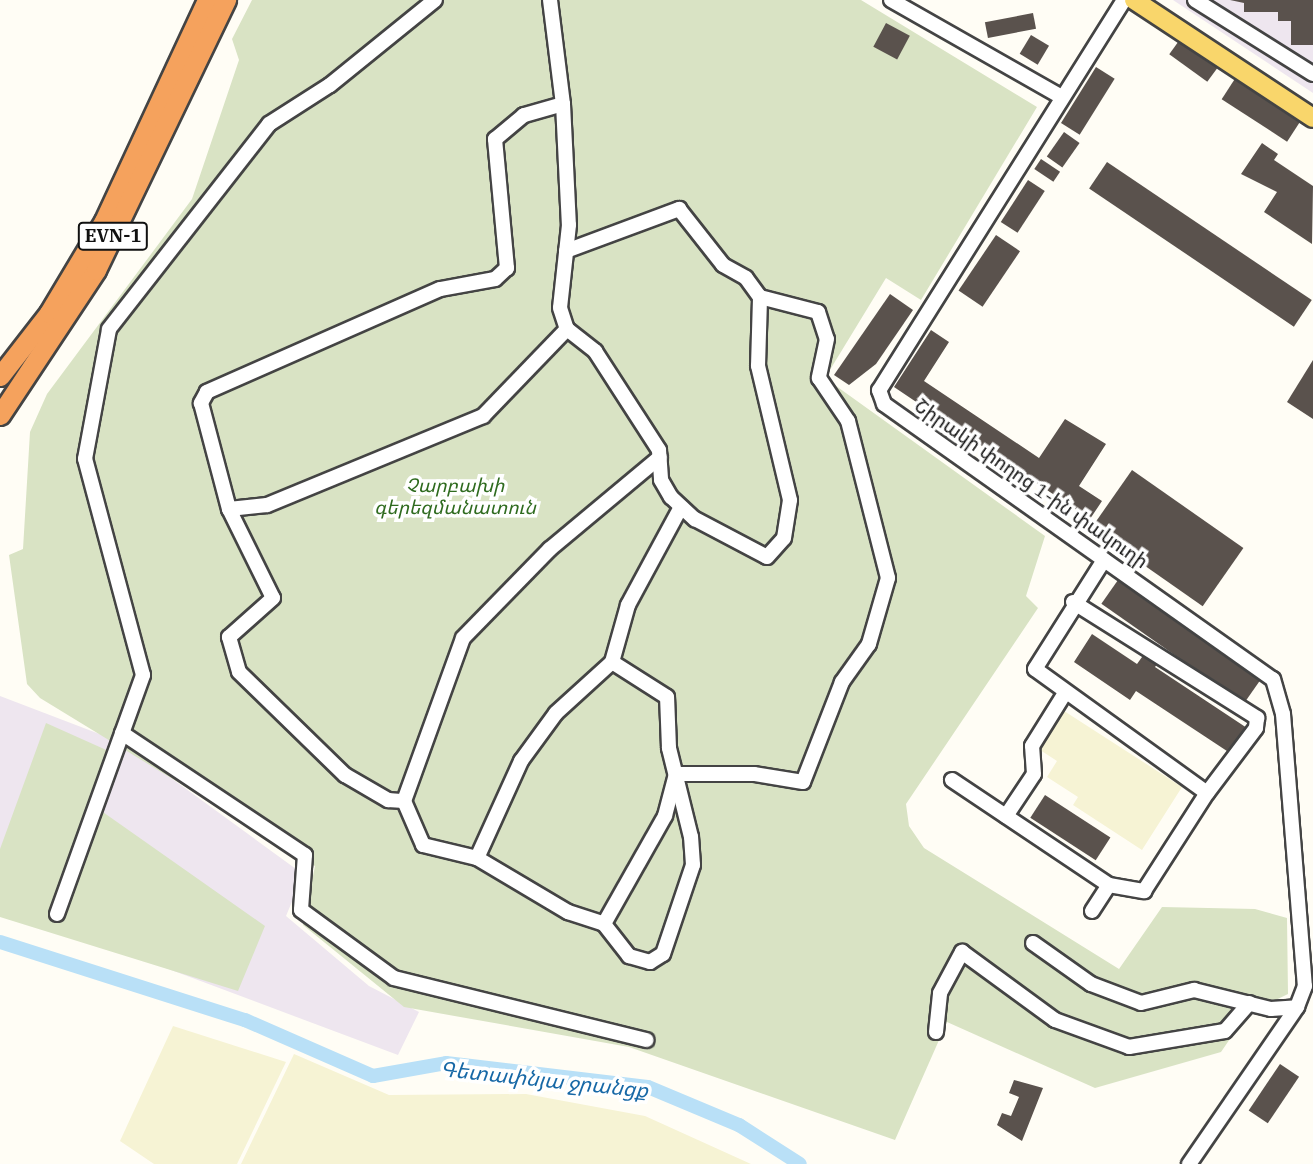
<!DOCTYPE html>
<meta charset="utf-8">
<style>
body{margin:0}
#map{position:relative;width:1313px;height:1164px;overflow:hidden;background:#fffdf5;font-family:"IBM Plex Serif","Noto Sans Armenian",serif}
div>[style]{position:absolute}
[style*='--x']{left:calc(var(--x)*1px);top:calc(var(--y)*1px);width:calc(var(--w)*1px);rotate:calc(var(--a)*1deg)}
.industrial>*{inset:0;background:#eee6ef}
.farmland>*{inset:0;background:#f6f3d4}
.cemetery>*{inset:0;background:#d9e3c4}
.canal>*{height:14px;margin:-7px;padding:0 7px;transform-origin:7px;border-radius:7px;background:#b9e0f7}
.building>*{inset:0;background:#5a524d;transform-origin:0 0}
.roads{filter:drop-shadow(2px 0 #444) drop-shadow(-2px 0 #444) drop-shadow(0 2px #444) drop-shadow(0 -2px #444)}
.minor>*{height:14px;margin:-7px;padding:0 7px;transform-origin:7px;border-radius:7px;background:#fff}
.major>*{height:18px;margin:-9px;padding:0 9px;transform-origin:9px;border-radius:9px;background:#f9d66b}
.highway>*{height:19px;margin:-9.5px;padding:0 9.5px;transform-origin:9.5px;border-radius:9.5px;background:#f5a25d}
span{translate:-50% -50%;white-space:nowrap;text-align:center;line-height:1.15;-webkit-text-stroke:7px #fff;paint-order:stroke}
.shield-label span{padding:2px 5px;background:#fff;border:2px solid;border-radius:5px;-webkit-text-stroke-width:0}
.shield-label{font-size:18px;color:#111;font-weight:700}
.street-label{font-size:19px;color:#111}
.park-label{font-size:19px;color:#2f6b1f;font-style:italic}
.water-label{font-size:21px;color:#1768a6;font-style:italic}
</style>
<div id="map">
<div class="industrial">
<div style="clip-path:polygon(1173px 0,1313px 0,1313px 93px)"></div>
<div style="clip-path:polygon(0 696px,123px 743px,296px 869px,301px 880px,286px 916px,369px 986px,419px 1012px,398px 1055px,0 906px)"></div>
</div>
<div class="farmland">
<div style="clip-path:polygon(1061px 709px,1182px 787px,1142px 850px,1073px 805px,1078px 797px,1047px 777px,1057px 761px,1037px 748px)"></div>
<div style="clip-path:polygon(173px 1026px,286px 1062px,237px 1164px,154px 1164px,120px 1141px)"></div>
<div style="clip-path:polygon(294px 1054px,389px 1095px,526px 1094px,645px 1116px,751px 1164px,241px 1164px)"></div>
</div>
<div class="cemetery">
<div style="clip-path:polygon(252px 0,861px 0,1037px 107px,921px 300px,886px 278px,825px 378px,1045px 536px,1026px 596px,1038px 608px,906px 804px,909px 826px,924px 848px,1119px 969px,1162px 907px,1255px 909px,1287px 918px,1288px 994px,1247px 1014px,1221px 1052px,1095px 1088px,947px 1022px,895px 1140px,629px 1047px,404px 1007px,303px 925px,315px 866px,40px 698px,27px 684px,9px 555px,23px 549px,30px 432px,47px 394px,192px 199px,239px 60px,232px 39px)"></div>
<div style="clip-path:polygon(46px 723px,122px 757px,100px 810px,265px 926px,238px 991px,0 917px,0 849px)"></div>
</div>
<div class="canal">
<div style="--x:0;--y:942;--w:257;--a:17.7"></div>
<div style="--x:245;--y:1020;--w:140;--a:23.6"></div>
<div style="--x:373;--y:1076;--w:74;--a:-10.1"></div>
<div style="--x:446;--y:1063;--w:203;--a:6.8"></div>
<div style="--x:648;--y:1087;--w:99;--a:22.7"></div>
<div style="--x:739;--y:1125;--w:72;--a:32.6"></div>
</div>
<div class="building">
<div style="clip-path:polygon(1230px 0,1313px 0,1313px 45px,1291px 45px,1291px 21px,1278px 21px,1278px 12px,1244px 12px,1244px 3px)"></div>
<div style="left:1033px;top:13px;width:16px;height:49px;rotate:79deg"></div>
<div style="left:886px;top:23px;width:27px;height:27px;rotate:28deg"></div>
<div style="left:1031px;top:35px;width:21px;height:22px;rotate:31deg"></div>
<div style="left:1181px;top:38px;width:47px;height:20px;rotate:36deg"></div>
<div style="left:1096px;top:67px;width:22px;height:66px;rotate:32deg"></div>
<div style="left:1238px;top:74px;width:78px;height:30px;rotate:33deg"></div>
<div style="left:1064px;top:132px;width:19px;height:30px;rotate:35deg"></div>
<div style="clip-path:polygon(1262px 143px,1278px 154px,1274px 160px,1313px 186px,1312px 244px,1264px 212px,1277px 192px,1241px 174px)"></div>
<div style="left:1041px;top:159px;width:23px;height:12px;rotate:34deg"></div>
<div style="left:1107px;top:162px;width:247px;height:32px;rotate:34deg"></div>
<div style="left:1028px;top:180px;width:20px;height:50px;rotate:33deg"></div>
<div style="left:996px;top:235px;width:29px;height:67px;rotate:34deg"></div>
<div style="clip-path:polygon(890px 294px,913px 310px,876px 364px,849px 385px,834px 375px)"></div>
<div style="clip-path:polygon(931px 330px,949px 342px,924px 381px,1039px 458px,1065px 419px,1106px 444px,1079px 486px,1102px 501px,1090px 519px,894px 387px)"></div>
<div style="clip-path:polygon(1313px 360px,1313px 419px,1287px 402px)"></div>
<div style="left:1132px;top:470px;width:136px;height:71px;rotate:35deg"></div>
<div style="left:1118px;top:580px;width:174px;height:29px;rotate:35deg"></div>
<div style="clip-path:polygon(1092px 634px,1137px 664px,1147px 650px,1161px 659px,1155px 667px,1250px 730px,1233px 755px,1136px 691px,1130px 700px,1074px 662px)"></div>
<div style="left:1045px;top:795px;width:78px;height:27px;rotate:33deg"></div>
<div style="left:1280px;top:1064px;width:23px;height:56px;rotate:34deg"></div>
<div style="clip-path:polygon(1014px 1080px,1043px 1088px,1022px 1141px,997px 1125px,1002px 1113px,1011px 1116px,1019px 1097px,1009px 1093px)"></div>
</div>
<div class="roads">
<div class="minor">
<div style="--x:550;--y:0;--w:105;--a:82.9"></div>
<div style="--x:563;--y:104;--w:121;--a:87.2"></div>
<div style="--x:569;--y:225;--w:83;--a:96.2"></div>
<div style="--x:560;--y:308;--w:22;--a:72"></div>
<div style="--x:567;--y:329;--w:36;--a:38"></div>
<div style="--x:595;--y:351;--w:118;--a:57.1"></div>
<div style="--x:659;--y:450;--w:30;--a:86"></div>
<div style="--x:661;--y:480;--w:20;--a:60"></div>
<div style="--x:671;--y:497;--w:33;--a:43"></div>
<div style="--x:695;--y:519;--w:81;--a:27.8"></div>
<div style="--x:767;--y:557;--w:25;--a:-48"></div>
<div style="--x:784;--y:538;--w:38;--a:-81"></div>
<div style="--x:790;--y:500;--w:138;--a:-103.4"></div>
<div style="--x:758;--y:366;--w:69;--a:-88.3"></div>
<div style="--x:891;--y:0;--w:197;--a:29.6"></div>
<div style="--x:1124;--y:0;--w:461;--a:122.1"></div>
<div style="--x:879;--y:390;--w:15;--a:70"></div>
<div style="--x:884;--y:404;--w:476;--a:35.3"></div>
<div style="--x:1273;--y:679;--w:36;--a:74"></div>
<div style="--x:1283;--y:714;--w:273;--a:85.4"></div>
<div style="--x:1305;--y:986;--w:22;--a:111"></div>
<div style="--x:1297;--y:1007;--w:191;--a:124.5"></div>
<div style="--x:1195;--y:0;--w:139;--a:32.1"></div>
<div style="--x:563;--y:104;--w:41;--a:164.2"></div>
<div style="--x:524;--y:115;--w:38;--a:140"></div>
<div style="--x:495;--y:139;--w:130;--a:84.7"></div>
<div style="--x:507;--y:268;--w:16;--a:137"></div>
<div style="--x:495;--y:279;--w:56;--a:169.7"></div>
<div style="--x:440;--y:289;--w:255;--a:156.2"></div>
<div style="--x:207;--y:392;--w:13;--a:119"></div>
<div style="--x:201;--y:403;--w:110;--a:75.2"></div>
<div style="--x:229;--y:509;--w:99;--a:63.7"></div>
<div style="--x:273;--y:598;--w:59;--a:138.4"></div>
<div style="--x:229;--y:637;--w:36;--a:74"></div>
<div style="--x:239;--y:672;--w:148;--a:44.2"></div>
<div style="--x:345;--y:775;--w:50;--a:30.2"></div>
<div style="--x:388;--y:800;--w:16;--a:4"></div>
<div style="--x:404;--y:801;--w:48;--a:66.6"></div>
<div style="--x:423;--y:845;--w:56;--a:13.5"></div>
<div style="--x:477;--y:858;--w:106;--a:30.7"></div>
<div style="--x:568;--y:912;--w:38;--a:18"></div>
<div style="--x:604;--y:924;--w:41;--a:52"></div>
<div style="--x:629;--y:956;--w:22;--a:16"></div>
<div style="--x:650;--y:962;--w:15;--a:-32"></div>
<div style="--x:663;--y:954;--w:94;--a:-71.4"></div>
<div style="--x:693;--y:865;--w:28;--a:-94"></div>
<div style="--x:691;--y:837;--w:92;--a:-103.9"></div>
<div style="--x:669;--y:748;--w:51;--a:-92.2"></div>
<div style="--x:667;--y:697;--w:65;--a:-147.5"></div>
<div style="--x:566;--y:251;--w:121;--a:-20.4"></div>
<div style="--x:679;--y:209;--w:71;--a:51.8"></div>
<div style="--x:723;--y:265;--w:26;--a:29"></div>
<div style="--x:746;--y:278;--w:24;--a:54"></div>
<div style="--x:760;--y:297;--w:60;--a:14.5"></div>
<div style="--x:818;--y:312;--w:28;--a:72"></div>
<div style="--x:827;--y:339;--w:40;--a:102"></div>
<div style="--x:819;--y:378;--w:52;--a:56"></div>
<div style="--x:848;--y:421;--w:162;--a:75.7"></div>
<div style="--x:888;--y:578;--w:69;--a:106.1"></div>
<div style="--x:869;--y:644;--w:47;--a:125.4"></div>
<div style="--x:842;--y:682;--w:107;--a:111.3"></div>
<div style="--x:803;--y:782;--w:50;--a:-170.7"></div>
<div style="--x:754;--y:774;--w:78;--a:180"></div>
<div style="--x:676;--y:774;--w:43;--a:104.7"></div>
<div style="--x:665;--y:816;--w:124;--a:119.5"></div>
<div style="--x:229;--y:509;--w:38;--a:-6"></div>
<div style="--x:267;--y:505;--w:234;--a:-22.4"></div>
<div style="--x:483;--y:416;--w:121;--a:-46"></div>
<div style="--x:1073;--y:602;--w:218;--a:32.2"></div>
<div style="--x:1257;--y:718;--w:10;--a:96"></div>
<div style="--x:1256;--y:728;--w:81;--a:127"></div>
<div style="--x:122;--y:733;--w:220;--a:33.7"></div>
<div style="--x:305;--y:855;--w:55;--a:94.2"></div>
<div style="--x:301;--y:910;--w:115;--a:36.2"></div>
<div style="--x:394;--y:978;--w:260;--a:13.8"></div>
<div style="--x:952;--y:780;--w:189;--a:33.8"></div>
<div style="--x:1109;--y:885;--w:36;--a:10"></div>
<div style="--x:1144;--y:891;--w:117;--a:-57.3"></div>
<div style="--x:1207;--y:793;--w:212;--a:-144.2"></div>
<div style="--x:1035;--y:669;--w:129;--a:-57.7"></div>
<div style="--x:404;--y:801;--w:173;--a:-70.1"></div>
<div style="--x:463;--y:638;--w:124;--a:-45.7"></div>
<div style="--x:550;--y:549;--w:143;--a:-39.9"></div>
<div style="--x:1006;--y:816;--w:50;--a:-56.3"></div>
<div style="--x:1034;--y:774;--w:28;--a:-94"></div>
<div style="--x:1032;--y:746;--w:62;--a:-58.1"></div>
<div style="--x:477;--y:858;--w:107;--a:-65.6"></div>
<div style="--x:521;--y:761;--w:59;--a:-53.9"></div>
<div style="--x:556;--y:713;--w:76;--a:-42.3"></div>
<div style="--x:612;--y:662;--w:59;--a:-74.3"></div>
<div style="--x:628;--y:605;--w:111;--a:-61.6"></div>
<div style="--x:1092;--y:911;--w:31;--a:-57"></div>
<div style="--x:57;--y:914;--w:254;--a:-70.2"></div>
<div style="--x:143;--y:675;--w:224;--a:-105"></div>
<div style="--x:85;--y:459;--w:132;--a:-79.5"></div>
<div style="--x:109;--y:329;--w:260;--a:-52"></div>
<div style="--x:269;--y:124;--w:72;--a:-32.6"></div>
<div style="--x:330;--y:85;--w:135;--a:-39"></div>
<div style="--x:1033;--y:943;--w:71;--a:35.3"></div>
<div style="--x:1091;--y:984;--w:53;--a:20.8"></div>
<div style="--x:1141;--y:1003;--w:55;--a:-13.8"></div>
<div style="--x:1194;--y:990;--w:79;--a:13.9"></div>
<div style="--x:1271;--y:1009;--w:26;--a:-4"></div>
<div style="--x:936;--y:1032;--w:39;--a:-84"></div>
<div style="--x:940;--y:993;--w:47;--a:-61.8"></div>
<div style="--x:962;--y:952;--w:115;--a:36.2"></div>
<div style="--x:1055;--y:1020;--w:79;--a:20"></div>
<div style="--x:1129;--y:1047;--w:97;--a:-9.5"></div>
<div style="--x:1225;--y:1031;--w:37;--a:-49"></div>
</div>
<div class="major">
<div style="--x:1134;--y:0;--w:214;--a:33.4"></div>
</div>
<div class="highway">
<div style="--x:0;--y:376;--w:80;--a:-52.1"></div>
<div style="--x:49;--y:313;--w:107;--a:-59.1"></div>
<div style="--x:104;--y:221;--w:244;--a:-65"></div>
<div style="--x:0;--y:415;--w:174;--a:-56.5"></div>
<div style="--x:96;--y:270;--w:300;--a:-64.3"></div>
</div>
</div>
<div class="shield-label">
<span style="left:113px;top:236px">EVN-1</span>
</div>
<div class="street-label">
<span style="left:1031px;top:484px;rotate:35deg">Շիրակի փողոց 1-ին փակուղի</span>
</div>
<div class="park-label">
<span style="left:455px;top:497px">Չարբախի<br>գերեզմանատուն</span>
</div>
<div class="water-label">
<span style="left:544px;top:1079px;rotate:6deg">Գետափնյա ջրանցք</span>
</div>
</div>
